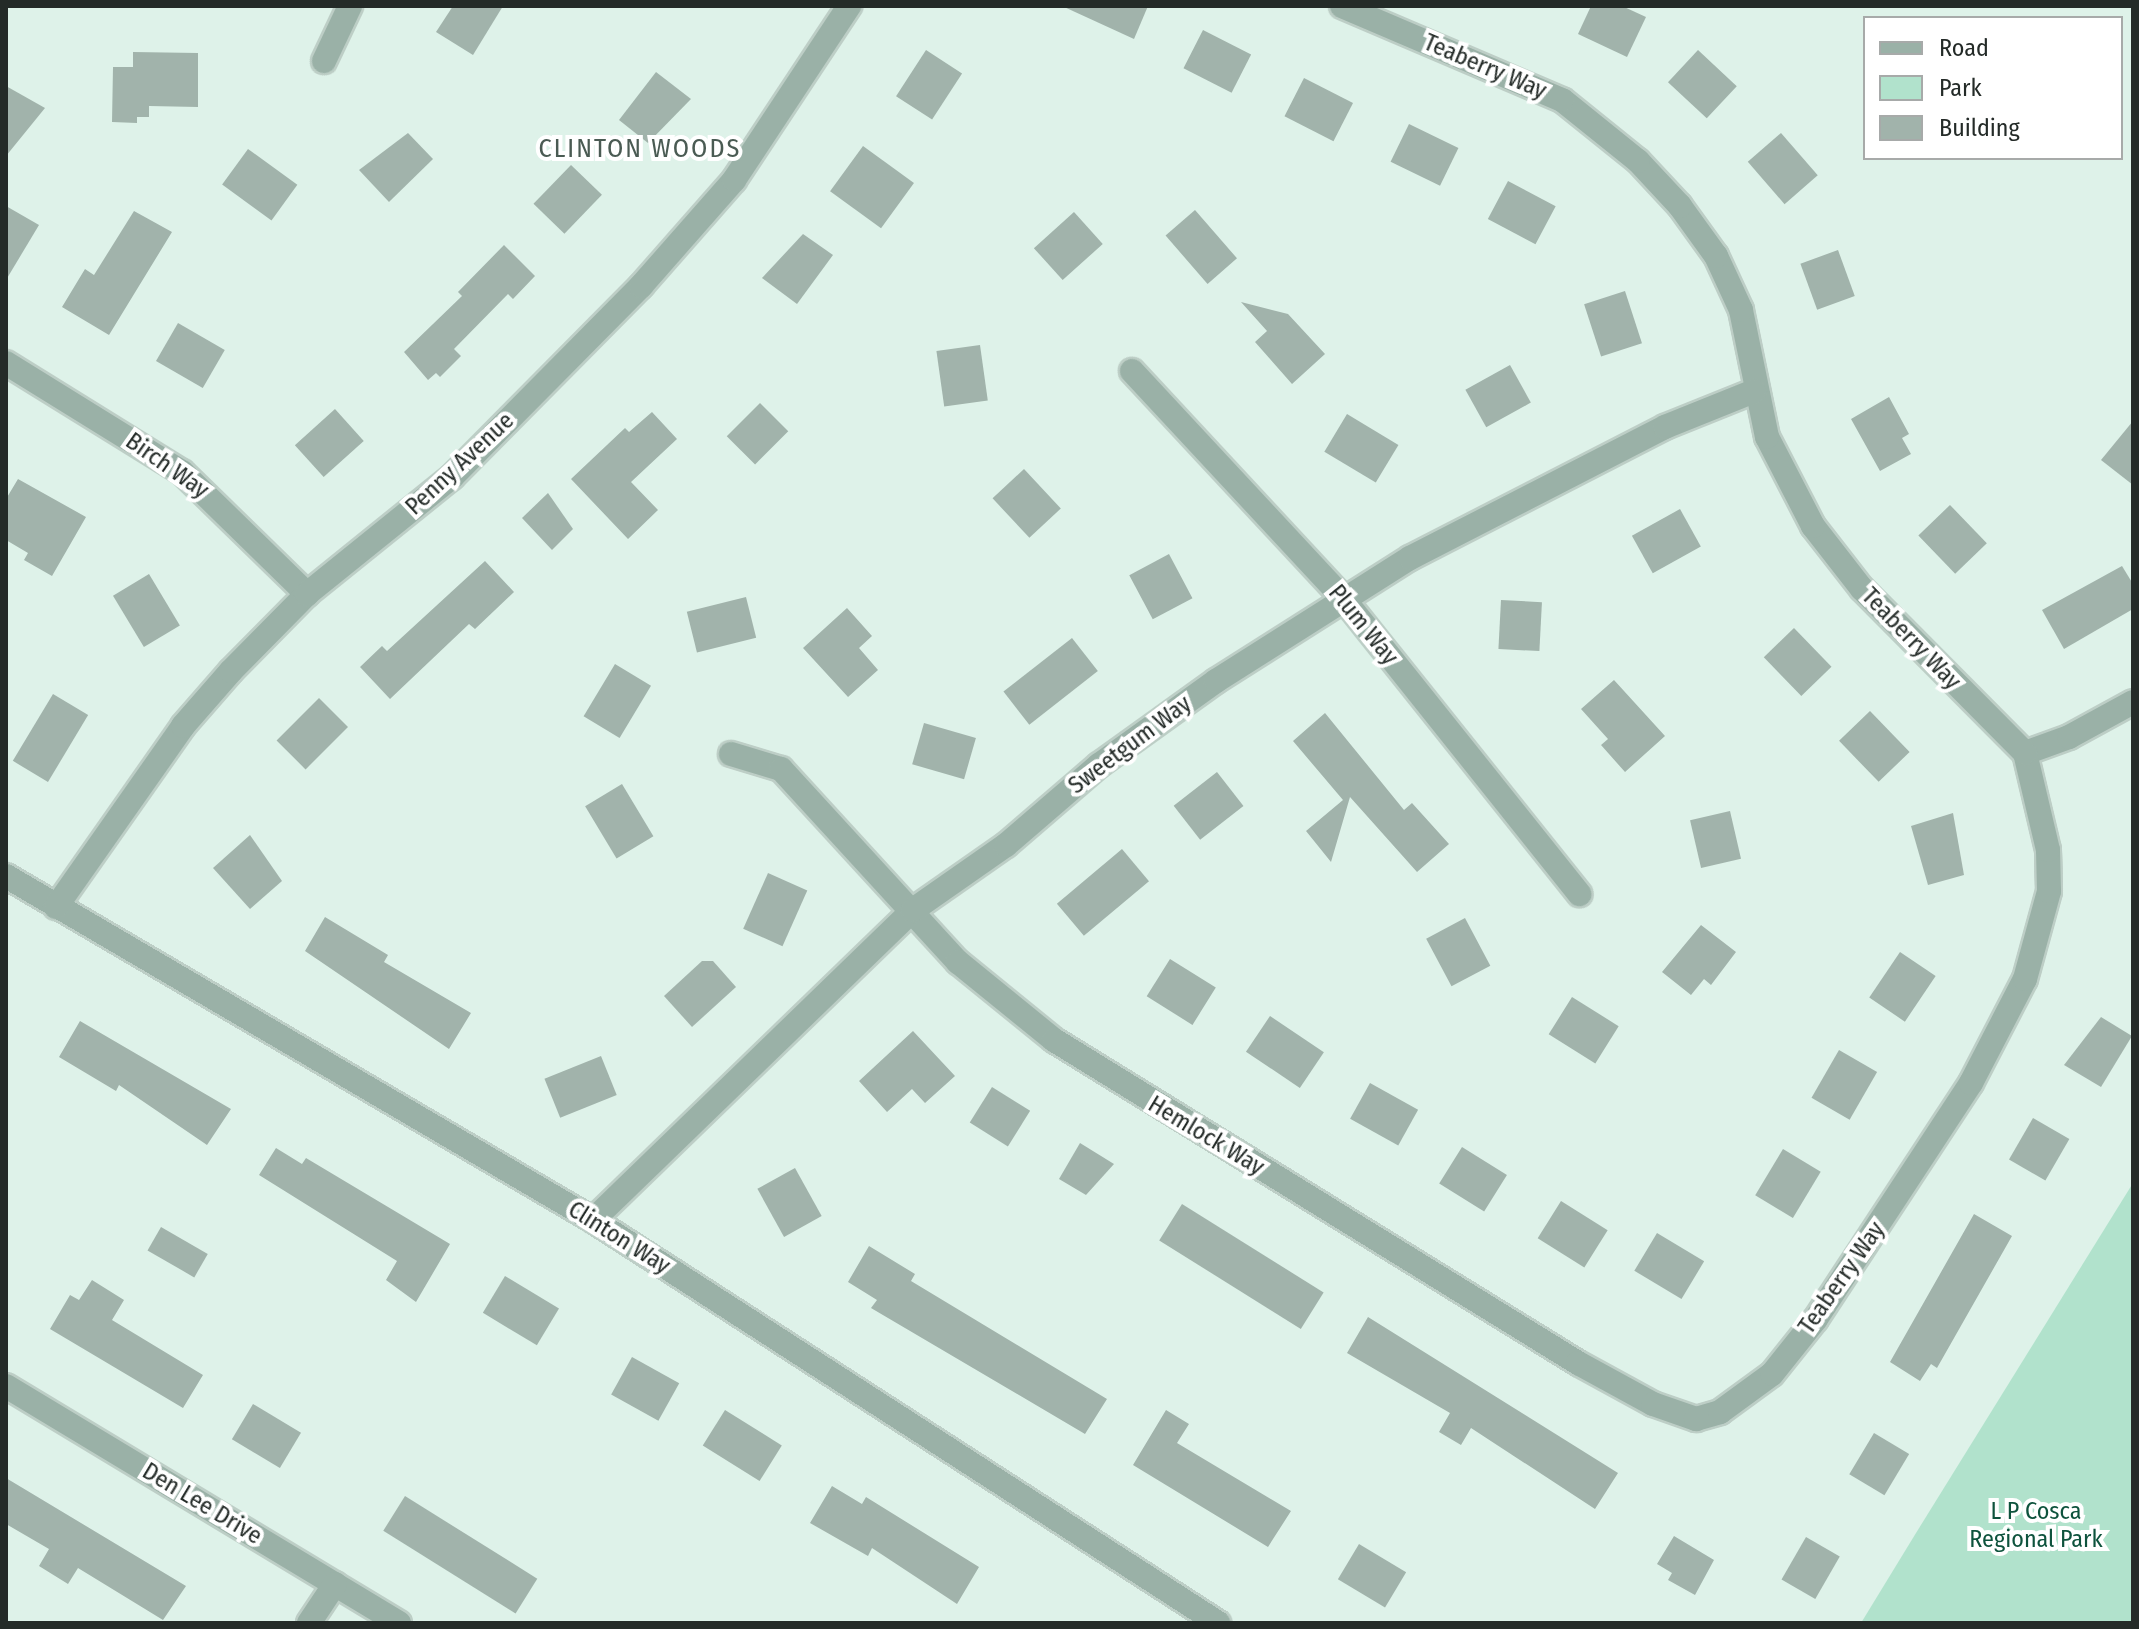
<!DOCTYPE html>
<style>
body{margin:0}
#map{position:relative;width:2139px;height:1629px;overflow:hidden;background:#def2e9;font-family:"Fira Sans Condensed",sans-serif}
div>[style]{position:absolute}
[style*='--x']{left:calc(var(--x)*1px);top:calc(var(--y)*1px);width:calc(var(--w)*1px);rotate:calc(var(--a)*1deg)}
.green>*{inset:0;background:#b1e2cc}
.building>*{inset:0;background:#a1b3ab;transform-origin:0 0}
.roads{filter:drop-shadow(2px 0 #bdcec6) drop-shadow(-2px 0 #bdcec6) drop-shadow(0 2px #bdcec6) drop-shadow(0 -2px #bdcec6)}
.street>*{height:24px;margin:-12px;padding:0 12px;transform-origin:12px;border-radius:12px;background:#9ab1a7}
span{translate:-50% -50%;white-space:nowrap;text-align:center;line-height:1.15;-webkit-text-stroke:8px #fff;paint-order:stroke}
.street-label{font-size:24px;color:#242b28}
.park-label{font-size:24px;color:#0e533d}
.neighbourhood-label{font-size:26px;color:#4a5b53;letter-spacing:2px}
.frame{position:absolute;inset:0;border:8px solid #242b28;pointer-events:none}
.legend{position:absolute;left:1863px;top:16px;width:260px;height:144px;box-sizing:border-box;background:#fff;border:2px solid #a7aaa9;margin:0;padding:10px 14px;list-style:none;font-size:24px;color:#242b28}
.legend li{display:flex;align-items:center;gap:16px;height:40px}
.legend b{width:40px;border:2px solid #a7aaa9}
</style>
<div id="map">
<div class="green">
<div style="clip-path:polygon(2133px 1183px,2133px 1623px,1861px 1623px,1916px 1533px)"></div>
</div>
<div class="building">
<div style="clip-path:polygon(453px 6px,503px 6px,473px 55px,436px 32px)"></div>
<div style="clip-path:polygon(1062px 6px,1148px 6px,1134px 39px)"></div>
<div style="clip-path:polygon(1591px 6px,1622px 6px,1646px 17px,1627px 57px,1578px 34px)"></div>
<div style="left:1203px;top:30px;width:54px;height:43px;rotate:27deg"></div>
<div style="left:926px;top:50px;width:43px;height:55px;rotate:33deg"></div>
<div style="left:1698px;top:50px;width:53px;height:44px;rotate:43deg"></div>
<div style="clip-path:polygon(133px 52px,198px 53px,198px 107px,149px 106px,149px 117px,137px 117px,137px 123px,112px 122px,113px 67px,133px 67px)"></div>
<div style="clip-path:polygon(656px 72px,691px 99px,648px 143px,619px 120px)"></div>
<div style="left:1304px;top:78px;width:55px;height:43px;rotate:27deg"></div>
<div style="clip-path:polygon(6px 86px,45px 108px,6px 156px)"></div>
<div style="left:1409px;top:124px;width:55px;height:42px;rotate:26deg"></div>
<div style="clip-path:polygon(408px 133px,433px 159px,389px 202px,359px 170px)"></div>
<div style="left:1781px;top:133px;width:56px;height:44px;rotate:49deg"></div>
<div style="left:863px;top:146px;width:63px;height:56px;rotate:36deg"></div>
<div style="left:248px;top:149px;width:61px;height:44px;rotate:36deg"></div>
<div style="left:571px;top:165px;width:43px;height:54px;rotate:44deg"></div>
<div style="left:1508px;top:181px;width:54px;height:43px;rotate:28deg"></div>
<div style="clip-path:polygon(6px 206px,39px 225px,6px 280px)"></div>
<div style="left:1195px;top:210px;width:64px;height:39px;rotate:49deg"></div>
<div style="clip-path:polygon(134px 211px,172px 232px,109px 335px,62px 307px,85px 269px,94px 275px)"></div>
<div style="left:1074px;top:212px;width:43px;height:54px;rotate:48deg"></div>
<div style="clip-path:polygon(803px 234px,833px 255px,797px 304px,762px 278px)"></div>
<div style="clip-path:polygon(504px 245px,535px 276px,513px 299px,508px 294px,454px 349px,461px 356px,440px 377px,436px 373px,428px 380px,404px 352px,462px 296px,458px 292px)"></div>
<div style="left:1838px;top:250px;width:49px;height:40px;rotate:70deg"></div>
<div style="left:1625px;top:291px;width:55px;height:43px;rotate:72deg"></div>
<div style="clip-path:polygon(1241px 302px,1288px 314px,1325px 354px,1292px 384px,1255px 342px,1267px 331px)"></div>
<div style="left:178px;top:323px;width:54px;height:44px;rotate:30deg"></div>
<div style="left:980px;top:345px;width:56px;height:44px;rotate:82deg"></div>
<div style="left:1510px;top:365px;width:43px;height:51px;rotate:61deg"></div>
<div style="clip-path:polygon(1889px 397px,1909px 434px,1902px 438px,1911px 454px,1880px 471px,1851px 419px)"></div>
<div style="left:760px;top:403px;width:40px;height:47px;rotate:45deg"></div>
<div style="left:335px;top:409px;width:43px;height:54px;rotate:48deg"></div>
<div style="clip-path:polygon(652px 412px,677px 439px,631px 482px,658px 510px,628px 539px,571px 479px,625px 428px,629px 432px)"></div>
<div style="left:1347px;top:414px;width:60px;height:44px;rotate:31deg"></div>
<div style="clip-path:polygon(2133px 421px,2133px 485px,2101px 460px)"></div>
<div style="left:1024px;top:469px;width:54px;height:43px;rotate:47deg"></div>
<div style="clip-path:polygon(18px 479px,86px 517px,52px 576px,24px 560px,28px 553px,6px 540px,6px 499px)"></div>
<div style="clip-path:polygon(548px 493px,573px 529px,552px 550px,522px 518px)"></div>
<div style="left:1950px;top:505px;width:53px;height:44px;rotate:46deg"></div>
<div style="left:1680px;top:509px;width:43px;height:55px;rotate:61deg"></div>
<div style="left:1169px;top:554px;width:50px;height:45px;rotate:62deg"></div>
<div style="clip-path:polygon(485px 561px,514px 592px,475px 629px,469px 624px,390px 699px,360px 667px,382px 646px,387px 651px)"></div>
<div style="clip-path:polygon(2122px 566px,2133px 584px,2133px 609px,2064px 649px,2042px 610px)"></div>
<div style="left:149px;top:574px;width:60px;height:42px;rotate:59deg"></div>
<div style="left:746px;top:597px;width:42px;height:61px;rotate:76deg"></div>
<div style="left:1501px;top:600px;width:41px;height:49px;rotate:3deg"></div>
<div style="clip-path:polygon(847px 608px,872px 636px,859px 648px,878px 670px,848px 697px,803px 648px)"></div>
<div style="left:1794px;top:628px;width:54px;height:42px;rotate:46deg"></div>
<div style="left:1072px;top:638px;width:42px;height:87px;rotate:52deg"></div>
<div style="left:615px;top:664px;width:42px;height:61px;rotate:31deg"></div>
<div style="clip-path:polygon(1614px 680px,1665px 736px,1625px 772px,1601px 745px,1608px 739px,1581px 709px)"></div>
<div style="left:53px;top:694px;width:41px;height:78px;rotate:31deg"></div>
<div style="left:319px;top:698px;width:41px;height:60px;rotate:45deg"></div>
<div style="left:1870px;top:711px;width:57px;height:43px;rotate:46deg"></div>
<div style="clip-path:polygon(1325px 713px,1404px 810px,1412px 803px,1449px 844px,1417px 872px,1350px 797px,1331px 862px,1306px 831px,1343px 800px,1293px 741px)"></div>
<div style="left:924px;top:723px;width:54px;height:43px;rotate:16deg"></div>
<div style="left:1217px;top:772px;width:43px;height:55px;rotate:52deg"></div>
<div style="left:622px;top:784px;width:61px;height:43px;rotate:59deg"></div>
<div style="left:1730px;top:811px;width:49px;height:41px;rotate:77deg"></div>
<div style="clip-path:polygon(1953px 813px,1964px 875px,1928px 885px,1911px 826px)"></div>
<div style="clip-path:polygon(250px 835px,282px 881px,250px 909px,213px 868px)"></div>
<div style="left:1122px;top:849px;width:42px;height:85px;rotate:50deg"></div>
<div style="left:768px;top:873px;width:43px;height:61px;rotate:24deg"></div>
<div style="clip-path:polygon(325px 917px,388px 955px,384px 962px,471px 1013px,449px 1049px,305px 951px)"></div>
<div style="left:1465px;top:918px;width:54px;height:44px;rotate:62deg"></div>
<div style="clip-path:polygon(1701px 925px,1736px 952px,1711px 985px,1704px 979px,1691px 995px,1662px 972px)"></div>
<div style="left:1900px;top:952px;width:43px;height:55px;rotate:34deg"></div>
<div style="left:1170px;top:959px;width:54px;height:44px;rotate:32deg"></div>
<div style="clip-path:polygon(702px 961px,713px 961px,736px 987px,692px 1027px,664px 996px)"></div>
<div style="left:1572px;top:997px;width:55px;height:44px;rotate:32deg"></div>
<div style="left:1270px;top:1016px;width:65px;height:43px;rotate:34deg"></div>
<div style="clip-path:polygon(2101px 1017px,2132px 1036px,2101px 1087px,2064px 1065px)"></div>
<div style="clip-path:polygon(80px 1021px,231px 1109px,207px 1145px,119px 1085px,116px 1091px,59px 1057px)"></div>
<div style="clip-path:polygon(913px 1031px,955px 1076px,925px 1103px,912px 1089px,887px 1112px,859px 1081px)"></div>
<div style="left:1839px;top:1050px;width:44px;height:55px;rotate:30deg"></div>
<div style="left:601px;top:1056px;width:42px;height:61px;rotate:68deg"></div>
<div style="left:1370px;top:1083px;width:55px;height:41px;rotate:29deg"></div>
<div style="left:992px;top:1087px;width:45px;height:42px;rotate:32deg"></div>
<div style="left:2033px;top:1118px;width:42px;height:48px;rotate:30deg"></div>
<div style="clip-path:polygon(1080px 1143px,1114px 1164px,1086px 1195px,1059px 1179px)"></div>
<div style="left:1462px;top:1147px;width:53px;height:43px;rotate:32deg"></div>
<div style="clip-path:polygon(276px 1148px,302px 1164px,306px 1158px,450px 1244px,416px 1302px,386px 1280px,397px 1261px,259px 1175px)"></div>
<div style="left:1783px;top:1149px;width:44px;height:54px;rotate:31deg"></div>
<div style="left:795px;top:1168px;width:55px;height:43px;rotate:61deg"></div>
<div style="left:1561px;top:1201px;width:55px;height:44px;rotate:32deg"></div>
<div style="left:1182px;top:1204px;width:167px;height:43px;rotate:32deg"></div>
<div style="clip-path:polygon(1974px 1214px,2012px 1236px,1937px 1368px,1931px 1364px,1920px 1381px,1890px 1362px)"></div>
<div style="left:161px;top:1227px;width:54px;height:27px;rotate:30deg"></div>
<div style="left:1657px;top:1233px;width:55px;height:44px;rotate:31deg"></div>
<div style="clip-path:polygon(869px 1246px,915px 1274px,911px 1281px,1107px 1399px,1085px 1434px,871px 1308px,877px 1300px,848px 1282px)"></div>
<div style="left:505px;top:1276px;width:63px;height:43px;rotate:31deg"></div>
<div style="clip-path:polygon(92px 1280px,124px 1300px,112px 1320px,203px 1375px,183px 1408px,50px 1329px,70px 1295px,79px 1300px)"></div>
<div style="clip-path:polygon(1368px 1317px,1618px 1473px,1595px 1509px,1471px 1428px,1461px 1445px,1439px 1432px,1450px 1413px,1347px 1353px)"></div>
<div style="left:632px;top:1357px;width:54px;height:43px;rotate:29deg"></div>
<div style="left:253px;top:1404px;width:56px;height:41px;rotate:31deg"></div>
<div style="left:725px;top:1410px;width:67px;height:42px;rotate:32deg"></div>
<div style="clip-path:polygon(1166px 1410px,1189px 1424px,1177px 1443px,1291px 1511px,1268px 1547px,1133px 1465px)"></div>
<div style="left:1874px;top:1433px;width:41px;height:48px;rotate:31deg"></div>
<div style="clip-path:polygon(6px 1478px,186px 1586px,163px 1620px,78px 1568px,68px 1584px,39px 1566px,49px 1549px,6px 1524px)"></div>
<div style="clip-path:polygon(832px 1486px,862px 1504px,866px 1497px,979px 1567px,957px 1604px,872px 1548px,868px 1556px,810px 1523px)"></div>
<div style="left:405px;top:1496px;width:156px;height:41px;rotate:32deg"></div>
<div style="clip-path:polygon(1674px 1536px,1714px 1560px,1695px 1595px,1668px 1580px,1672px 1573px,1657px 1564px)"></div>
<div style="left:1806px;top:1537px;width:39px;height:49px;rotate:30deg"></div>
<div style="left:1359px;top:1544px;width:55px;height:41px;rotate:31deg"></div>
</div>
<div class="roads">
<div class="street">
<div style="--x:324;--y:61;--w:61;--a:-64.7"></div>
<div style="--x:6;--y:363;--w:207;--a:31.8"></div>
<div style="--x:182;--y:472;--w:175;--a:44.3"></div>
<div style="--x:1132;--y:371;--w:310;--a:47.1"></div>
<div style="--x:1343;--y:598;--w:379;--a:51.4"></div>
<div style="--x:2025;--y:753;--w:47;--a:-20"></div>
<div style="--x:2069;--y:737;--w:73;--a:-28.7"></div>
<div style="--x:731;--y:754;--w:52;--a:16.7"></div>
<div style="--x:781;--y:769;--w:262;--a:47.5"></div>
<div style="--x:958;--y:962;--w:124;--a:39.1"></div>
<div style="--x:1054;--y:1040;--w:616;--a:31.65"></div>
<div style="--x:1578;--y:1363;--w:85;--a:28.7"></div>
<div style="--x:1653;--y:1404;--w:46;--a:19.2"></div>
<div style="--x:1696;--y:1419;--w:25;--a:-16"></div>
<div style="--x:1720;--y:1412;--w:64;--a:-36.2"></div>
<div style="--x:1772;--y:1374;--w:70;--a:-51.3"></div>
<div style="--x:1816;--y:1319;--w:282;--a:-56.7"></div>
<div style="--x:1971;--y:1083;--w:117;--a:-62.6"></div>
<div style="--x:2025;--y:979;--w:91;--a:-74.7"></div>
<div style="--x:2049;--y:891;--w:41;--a:-91.4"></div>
<div style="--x:2048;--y:850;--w:100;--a:-103.3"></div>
<div style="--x:2025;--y:753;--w:231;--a:-134.8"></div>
<div style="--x:1862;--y:589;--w:80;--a:-127.9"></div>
<div style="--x:1813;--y:526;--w:100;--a:-117.3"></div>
<div style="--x:1767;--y:437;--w:130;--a:-101.6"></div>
<div style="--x:1741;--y:310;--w:60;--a:-114.8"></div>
<div style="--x:1716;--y:256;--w:62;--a:-125.8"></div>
<div style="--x:1680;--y:206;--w:62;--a:-133"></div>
<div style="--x:1638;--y:161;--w:97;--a:-141.2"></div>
<div style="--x:1562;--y:100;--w:239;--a:-156.9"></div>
<div style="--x:6;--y:876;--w:680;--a:30.37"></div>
<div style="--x:593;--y:1220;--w:744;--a:32.81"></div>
<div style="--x:56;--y:907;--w:221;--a:-54.9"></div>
<div style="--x:183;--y:726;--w:73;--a:-48.9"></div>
<div style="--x:231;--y:671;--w:108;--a:-45.4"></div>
<div style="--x:307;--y:594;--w:186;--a:-38.9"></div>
<div style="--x:452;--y:477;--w:269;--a:-45.3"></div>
<div style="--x:641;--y:286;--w:141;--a:-48.7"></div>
<div style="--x:734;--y:180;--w:209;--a:-56.5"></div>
<div style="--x:593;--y:1220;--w:446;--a:-44.1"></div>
<div style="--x:913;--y:910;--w:113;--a:-35"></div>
<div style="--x:1006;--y:845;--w:123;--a:-40.7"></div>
<div style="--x:1099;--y:765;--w:144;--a:-35.7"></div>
<div style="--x:1216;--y:681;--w:230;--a:-32.4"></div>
<div style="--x:1410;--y:558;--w:287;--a:-27.2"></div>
<div style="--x:1665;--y:427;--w:96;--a:-22"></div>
<div style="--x:6;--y:1386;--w:459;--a:31.1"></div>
<div style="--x:309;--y:1623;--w:47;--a:-56.3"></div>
</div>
</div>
<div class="street-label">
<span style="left:1485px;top:67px;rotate:23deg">Teaberry Way</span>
<span style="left:460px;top:464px;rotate:-43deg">Penny Avenue</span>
<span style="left:167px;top:466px;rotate:35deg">Birch Way</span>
<span style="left:1363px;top:625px;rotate:51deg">Plum Way</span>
<span style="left:1911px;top:639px;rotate:46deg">Teaberry Way</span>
<span style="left:1130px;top:745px;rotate:-37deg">Sweetgum Way</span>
<span style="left:1206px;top:1136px;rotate:31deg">Hemlock Way</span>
<span style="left:619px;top:1238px;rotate:32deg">Clinton Way</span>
<span style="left:1842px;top:1278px;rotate:-55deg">Teaberry Way</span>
<span style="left:202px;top:1504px;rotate:31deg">Den Lee Drive</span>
</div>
<div class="park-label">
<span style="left:2036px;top:1526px">L P Cosca<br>Regional Park</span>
</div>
<div class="neighbourhood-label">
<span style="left:640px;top:149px">CLINTON WOODS</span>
</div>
<div class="frame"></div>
<ul class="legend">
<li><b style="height:10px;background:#9ab1a7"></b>Road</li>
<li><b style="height:22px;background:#b1e2cc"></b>Park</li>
<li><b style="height:22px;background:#a1b3ab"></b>Building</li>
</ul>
</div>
